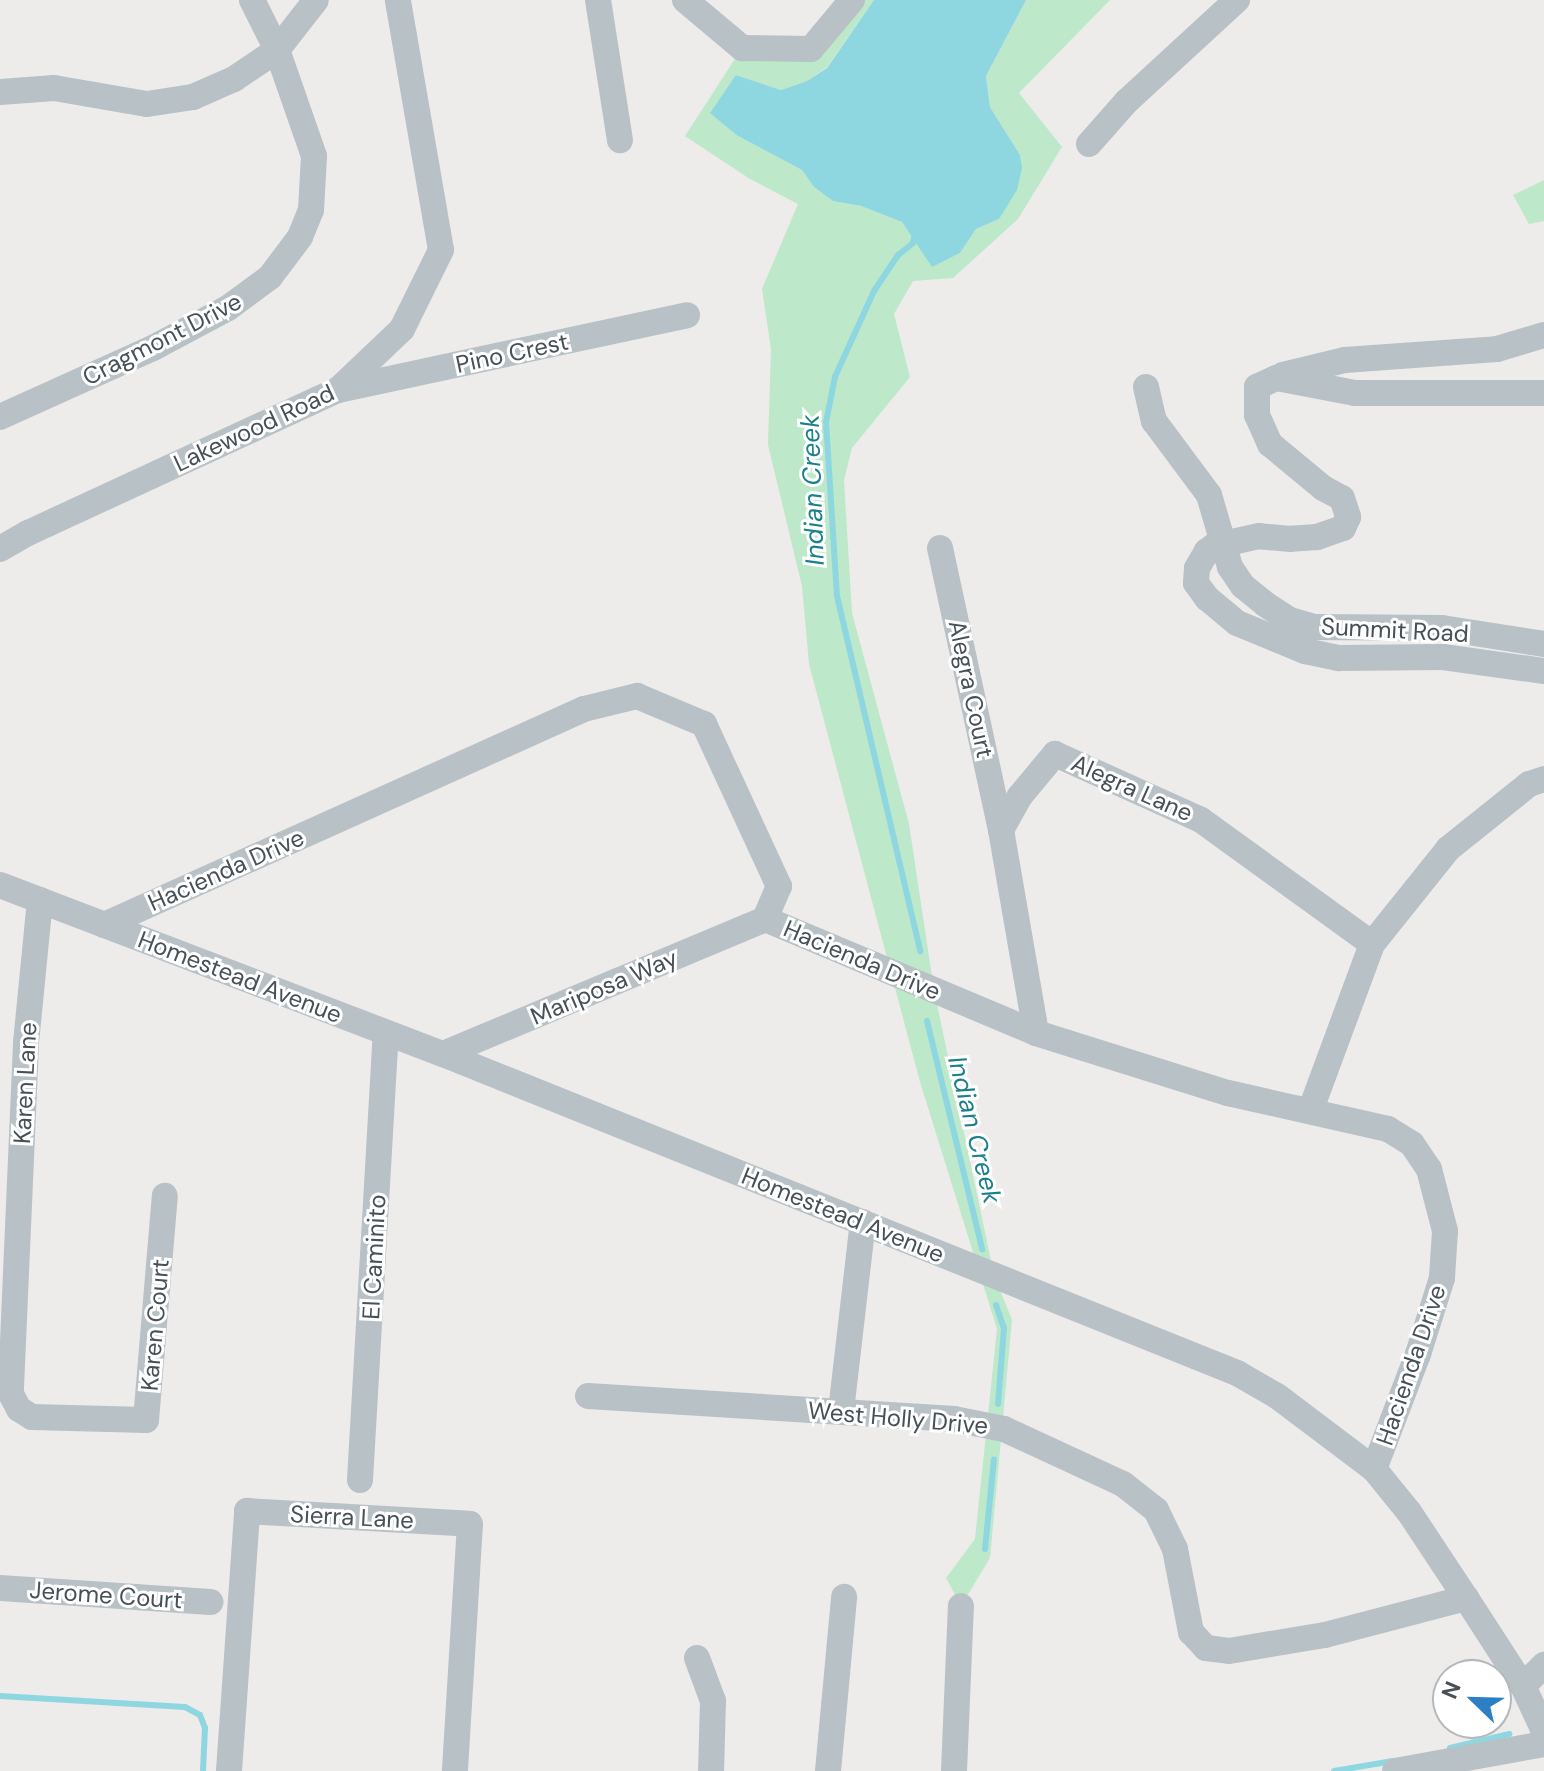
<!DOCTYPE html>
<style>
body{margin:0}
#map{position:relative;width:1544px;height:1771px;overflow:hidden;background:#eeebeb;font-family:"DM Sans",sans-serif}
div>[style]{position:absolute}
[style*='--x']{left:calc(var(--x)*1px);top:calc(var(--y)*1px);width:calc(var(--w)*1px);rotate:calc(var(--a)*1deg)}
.green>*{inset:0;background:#bde8c9}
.water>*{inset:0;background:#8fd7e0}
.stream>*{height:6px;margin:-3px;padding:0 3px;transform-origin:3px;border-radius:3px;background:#8fd7e0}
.minor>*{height:26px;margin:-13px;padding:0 13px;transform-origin:13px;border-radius:13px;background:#b8c1c6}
span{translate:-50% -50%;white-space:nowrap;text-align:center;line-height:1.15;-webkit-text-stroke:6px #fff;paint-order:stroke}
.street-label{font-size:24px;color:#465056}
.water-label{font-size:26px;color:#1b808c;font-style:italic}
.north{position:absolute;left:1432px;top:1659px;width:80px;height:80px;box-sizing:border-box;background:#fff;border:2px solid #b5b9bb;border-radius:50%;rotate:293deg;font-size:22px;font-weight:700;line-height:32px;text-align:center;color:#465056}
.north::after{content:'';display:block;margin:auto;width:28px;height:36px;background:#2d7fc5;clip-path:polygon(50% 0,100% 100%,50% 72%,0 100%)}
</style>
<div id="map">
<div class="green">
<div style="clip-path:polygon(852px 0,874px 0,827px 67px,807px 81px,781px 90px,736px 75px,738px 136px,802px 170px,814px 187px,833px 201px,861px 206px,902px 222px,933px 266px,960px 253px,976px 229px,999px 219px,1020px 155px,990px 107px,986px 76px,1026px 0,1110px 0,1019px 93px,1062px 147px,1018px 219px,953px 278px,913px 281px,894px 314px,910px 377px,852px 448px,844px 480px,852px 613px,909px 824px,934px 990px,994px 1275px,1012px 1320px,990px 1558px,961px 1606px,946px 1578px,975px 1539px,997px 1329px,920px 1082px,809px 664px,802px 586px,768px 445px,771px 349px,762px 289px,798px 204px,750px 179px,685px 136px,742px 48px,811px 49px)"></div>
<div style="clip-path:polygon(1544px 180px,1544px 221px,1529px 224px,1513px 195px)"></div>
</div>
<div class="water">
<div style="clip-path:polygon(874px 0,1026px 0,986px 76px,990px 107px,1020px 155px,1022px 168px,1017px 190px,999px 219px,976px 229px,960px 253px,932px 267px,902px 222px,861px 206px,833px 201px,814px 187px,802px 170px,738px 136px,710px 113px,736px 75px,781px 90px,807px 81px,827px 68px)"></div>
</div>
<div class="stream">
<div style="--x:915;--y:234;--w:9;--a:103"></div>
<div style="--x:913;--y:243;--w:19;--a:141"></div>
<div style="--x:898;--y:255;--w:43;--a:123.7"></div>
<div style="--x:874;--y:291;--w:94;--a:114.4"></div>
<div style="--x:835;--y:377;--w:46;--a:101.3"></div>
<div style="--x:826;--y:422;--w:174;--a:86.4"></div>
<div style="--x:837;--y:596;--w:365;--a:76.8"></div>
<div style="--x:927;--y:1021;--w:235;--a:76.4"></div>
<div style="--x:996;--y:1305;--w:24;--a:71"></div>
<div style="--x:1004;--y:1328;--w:76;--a:94.5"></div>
<div style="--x:985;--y:1549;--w:90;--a:-84.3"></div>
<div style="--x:0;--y:1696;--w:185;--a:3.4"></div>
<div style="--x:185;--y:1707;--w:17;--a:28"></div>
<div style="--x:200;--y:1715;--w:14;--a:69"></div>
<div style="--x:205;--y:1728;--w:43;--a:92.7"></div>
<div style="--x:1450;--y:1748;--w:61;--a:-13.3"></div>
<div style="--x:1334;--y:1771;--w:60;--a:-9.6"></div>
</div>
<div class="minor">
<div style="--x:598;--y:0;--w:142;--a:81.1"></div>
<div style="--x:685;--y:0;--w:75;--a:40.1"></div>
<div style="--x:742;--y:48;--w:69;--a:0.8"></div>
<div style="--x:811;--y:49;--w:64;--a:-50.1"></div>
<div style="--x:0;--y:92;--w:54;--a:-4.2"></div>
<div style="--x:54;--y:88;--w:94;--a:9.8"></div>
<div style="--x:147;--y:104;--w:47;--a:-8.7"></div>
<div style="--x:193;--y:97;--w:45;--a:-23.7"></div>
<div style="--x:234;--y:79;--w:52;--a:-34"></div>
<div style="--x:277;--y:50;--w:63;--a:-52"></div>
<div style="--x:1089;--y:144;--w:56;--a:-48.6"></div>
<div style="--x:1126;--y:102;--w:151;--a:-42.6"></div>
<div style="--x:1283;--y:375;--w:64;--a:-13.6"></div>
<div style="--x:1345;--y:360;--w:152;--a:-4.1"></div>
<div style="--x:1497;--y:349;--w:49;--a:-16.6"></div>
<div style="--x:1146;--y:387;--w:35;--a:77"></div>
<div style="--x:1154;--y:421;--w:92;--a:53.4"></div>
<div style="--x:1209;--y:495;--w:75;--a:73.7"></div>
<div style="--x:1230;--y:567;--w:23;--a:56"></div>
<div style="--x:1243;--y:586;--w:28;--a:39"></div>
<div style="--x:1265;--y:604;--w:30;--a:33"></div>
<div style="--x:1290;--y:620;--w:25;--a:16"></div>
<div style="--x:1314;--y:627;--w:128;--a:0.4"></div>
<div style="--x:1442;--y:628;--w:103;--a:8.9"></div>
<div style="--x:338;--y:390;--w:357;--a:-12.1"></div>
<div style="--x:1544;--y:393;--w:189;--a:180"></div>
<div style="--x:1355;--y:393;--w:80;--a:-169.2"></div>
<div style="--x:1276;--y:378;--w:21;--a:155"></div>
<div style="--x:1257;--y:387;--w:28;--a:90"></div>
<div style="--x:1257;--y:415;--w:32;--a:66"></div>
<div style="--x:1270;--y:444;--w:69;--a:39.7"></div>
<div style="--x:1323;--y:488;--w:21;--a:28"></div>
<div style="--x:1342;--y:498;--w:20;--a:72"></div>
<div style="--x:1348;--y:517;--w:12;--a:114"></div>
<div style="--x:1343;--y:528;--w:28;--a:161"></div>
<div style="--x:1317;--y:537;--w:26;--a:176"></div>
<div style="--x:1291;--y:539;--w:32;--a:-175"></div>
<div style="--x:1259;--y:536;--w:46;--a:167.5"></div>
<div style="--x:1214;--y:546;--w:9;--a:144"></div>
<div style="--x:1207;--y:551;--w:20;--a:120"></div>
<div style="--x:1197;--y:568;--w:15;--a:94"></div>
<div style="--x:1196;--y:583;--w:19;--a:54"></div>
<div style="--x:1207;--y:598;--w:39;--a:40"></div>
<div style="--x:1237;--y:623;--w:74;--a:22.4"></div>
<div style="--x:1305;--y:651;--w:35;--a:12"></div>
<div style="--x:1339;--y:658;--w:104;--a:-0.6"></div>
<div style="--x:1443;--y:657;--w:102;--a:7.9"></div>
<div style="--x:0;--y:417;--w:168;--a:-24.3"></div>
<div style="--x:153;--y:348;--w:85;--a:-28.1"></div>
<div style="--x:228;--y:308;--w:52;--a:-36.4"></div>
<div style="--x:270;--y:277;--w:50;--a:-53.1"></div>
<div style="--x:300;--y:237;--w:29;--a:-68"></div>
<div style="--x:311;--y:210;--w:54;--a:-86.8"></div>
<div style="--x:314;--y:156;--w:112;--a:-109.2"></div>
<div style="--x:277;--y:50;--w:56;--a:-116.6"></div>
<div style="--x:940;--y:548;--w:289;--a:77.8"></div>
<div style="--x:1001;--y:830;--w:206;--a:80.2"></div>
<div style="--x:0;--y:549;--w:32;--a:-30"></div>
<div style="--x:28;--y:533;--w:341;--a:-24.8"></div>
<div style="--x:338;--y:390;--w:88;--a:-43.6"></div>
<div style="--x:402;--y:329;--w:88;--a:-63.7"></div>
<div style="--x:441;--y:250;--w:254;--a:-99.8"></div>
<div style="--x:1001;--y:830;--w:39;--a:-61"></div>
<div style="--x:1020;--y:796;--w:55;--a:-50.2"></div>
<div style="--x:1055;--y:754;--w:160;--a:24.3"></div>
<div style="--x:1201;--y:820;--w:211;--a:35.9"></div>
<div style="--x:0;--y:885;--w:474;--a:20.9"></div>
<div style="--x:443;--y:1054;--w:856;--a:21.89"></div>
<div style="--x:1237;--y:1373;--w:46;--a:29.9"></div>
<div style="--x:1277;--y:1396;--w:121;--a:37"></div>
<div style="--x:1374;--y:1469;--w:55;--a:50.9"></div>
<div style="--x:1409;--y:1512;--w:103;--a:56.5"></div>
<div style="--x:1466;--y:1598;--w:105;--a:57.1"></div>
<div style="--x:1523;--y:1686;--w:50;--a:65"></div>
<div style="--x:40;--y:900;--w:145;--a:95.6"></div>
<div style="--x:26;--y:1044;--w:350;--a:92.5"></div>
<div style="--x:11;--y:1394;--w:17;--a:62"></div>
<div style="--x:19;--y:1409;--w:15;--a:32"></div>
<div style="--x:32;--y:1417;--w:114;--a:1.5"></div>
<div style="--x:146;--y:1420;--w:225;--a:-85.2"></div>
<div style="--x:104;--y:925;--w:526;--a:-24.23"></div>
<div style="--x:584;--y:709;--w:55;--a:-13.8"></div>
<div style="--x:637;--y:696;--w:73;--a:22.7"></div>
<div style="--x:704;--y:724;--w:179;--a:65.2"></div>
<div style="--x:779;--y:886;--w:36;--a:113"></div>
<div style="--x:765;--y:919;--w:294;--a:22.8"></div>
<div style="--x:1036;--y:1033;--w:201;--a:17.4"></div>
<div style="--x:1228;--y:1093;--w:164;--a:12.7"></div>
<div style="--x:1388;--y:1129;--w:28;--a:32"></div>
<div style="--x:1412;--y:1144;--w:30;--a:56"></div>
<div style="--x:1429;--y:1169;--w:64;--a:75.5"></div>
<div style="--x:1445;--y:1231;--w:47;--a:93.7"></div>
<div style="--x:1442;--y:1278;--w:80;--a:107.5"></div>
<div style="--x:1418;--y:1354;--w:123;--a:110.9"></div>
<div style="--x:443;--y:1054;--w:349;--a:-22.7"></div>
<div style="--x:1311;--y:1109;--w:176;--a:-69.7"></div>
<div style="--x:1372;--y:944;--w:122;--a:-51.3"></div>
<div style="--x:1448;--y:849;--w:104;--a:-38.7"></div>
<div style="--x:1529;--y:784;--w:16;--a:-18"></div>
<div style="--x:588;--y:1396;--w:367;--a:3.6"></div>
<div style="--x:954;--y:1419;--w:51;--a:11.3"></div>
<div style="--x:1004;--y:1429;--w:131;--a:24.8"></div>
<div style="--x:1123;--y:1484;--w:42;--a:38.2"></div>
<div style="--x:1156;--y:1510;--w:43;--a:64"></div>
<div style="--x:1175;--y:1549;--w:85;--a:79.1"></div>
<div style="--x:1191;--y:1632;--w:22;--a:47"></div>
<div style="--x:1206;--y:1648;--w:23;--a:7"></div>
<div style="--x:1229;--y:1651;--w:97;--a:-9.5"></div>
<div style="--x:1325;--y:1635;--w:146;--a:-14.7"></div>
<div style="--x:841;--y:1411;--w:190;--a:-83.4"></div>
<div style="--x:360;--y:1480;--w:447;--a:-86.7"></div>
<div style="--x:0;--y:1588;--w:211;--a:3.8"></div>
<div style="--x:697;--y:1658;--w:46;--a:69.6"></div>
<div style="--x:713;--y:1701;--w:70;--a:91.6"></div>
<div style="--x:1523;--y:1686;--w:30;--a:-45"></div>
<div style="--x:229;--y:1771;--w:261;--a:-86"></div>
<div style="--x:247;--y:1511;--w:223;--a:3.3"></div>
<div style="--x:470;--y:1524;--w:247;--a:93.5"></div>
<div style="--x:828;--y:1771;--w:175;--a:-84.7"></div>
<div style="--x:954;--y:1771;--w:165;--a:-87.6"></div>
<div style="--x:1395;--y:1771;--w:151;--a:-10.3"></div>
</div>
<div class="street-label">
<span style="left:162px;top:339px;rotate:-27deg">Cragmont Drive</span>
<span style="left:512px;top:353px;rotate:-12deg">Pino Crest</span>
<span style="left:254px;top:428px;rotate:-25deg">Lakewood Road</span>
<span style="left:1395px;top:630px;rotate:3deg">Summit Road</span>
<span style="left:971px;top:689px;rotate:78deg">Alegra Court</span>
<span style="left:1132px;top:788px;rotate:24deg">Alegra Lane</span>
<span style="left:226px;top:870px;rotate:-24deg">Hacienda Drive</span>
<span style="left:862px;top:960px;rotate:23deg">Hacienda Drive</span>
<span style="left:240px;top:977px;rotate:21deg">Homestead Avenue</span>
<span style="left:604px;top:987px;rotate:-23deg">Mariposa Way</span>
<span style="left:25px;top:1083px;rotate:-87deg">Karen Lane</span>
<span style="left:843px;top:1215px;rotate:22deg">Homestead Avenue</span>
<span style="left:374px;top:1257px;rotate:-87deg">El Caminito</span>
<span style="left:155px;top:1325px;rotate:-85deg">Karen Court</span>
<span style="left:1411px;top:1365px;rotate:-71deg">Hacienda Drive</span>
<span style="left:898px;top:1418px;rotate:5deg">West Holly Drive</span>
<span style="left:352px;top:1517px;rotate:3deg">Sierra Lane</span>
<span style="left:106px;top:1595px;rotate:4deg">Jerome Court</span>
</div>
<div class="water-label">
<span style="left:813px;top:490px;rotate:-92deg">Indian Creek</span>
<span style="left:974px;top:1130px;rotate:76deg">Indian Creek</span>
</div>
<div class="north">N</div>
</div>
